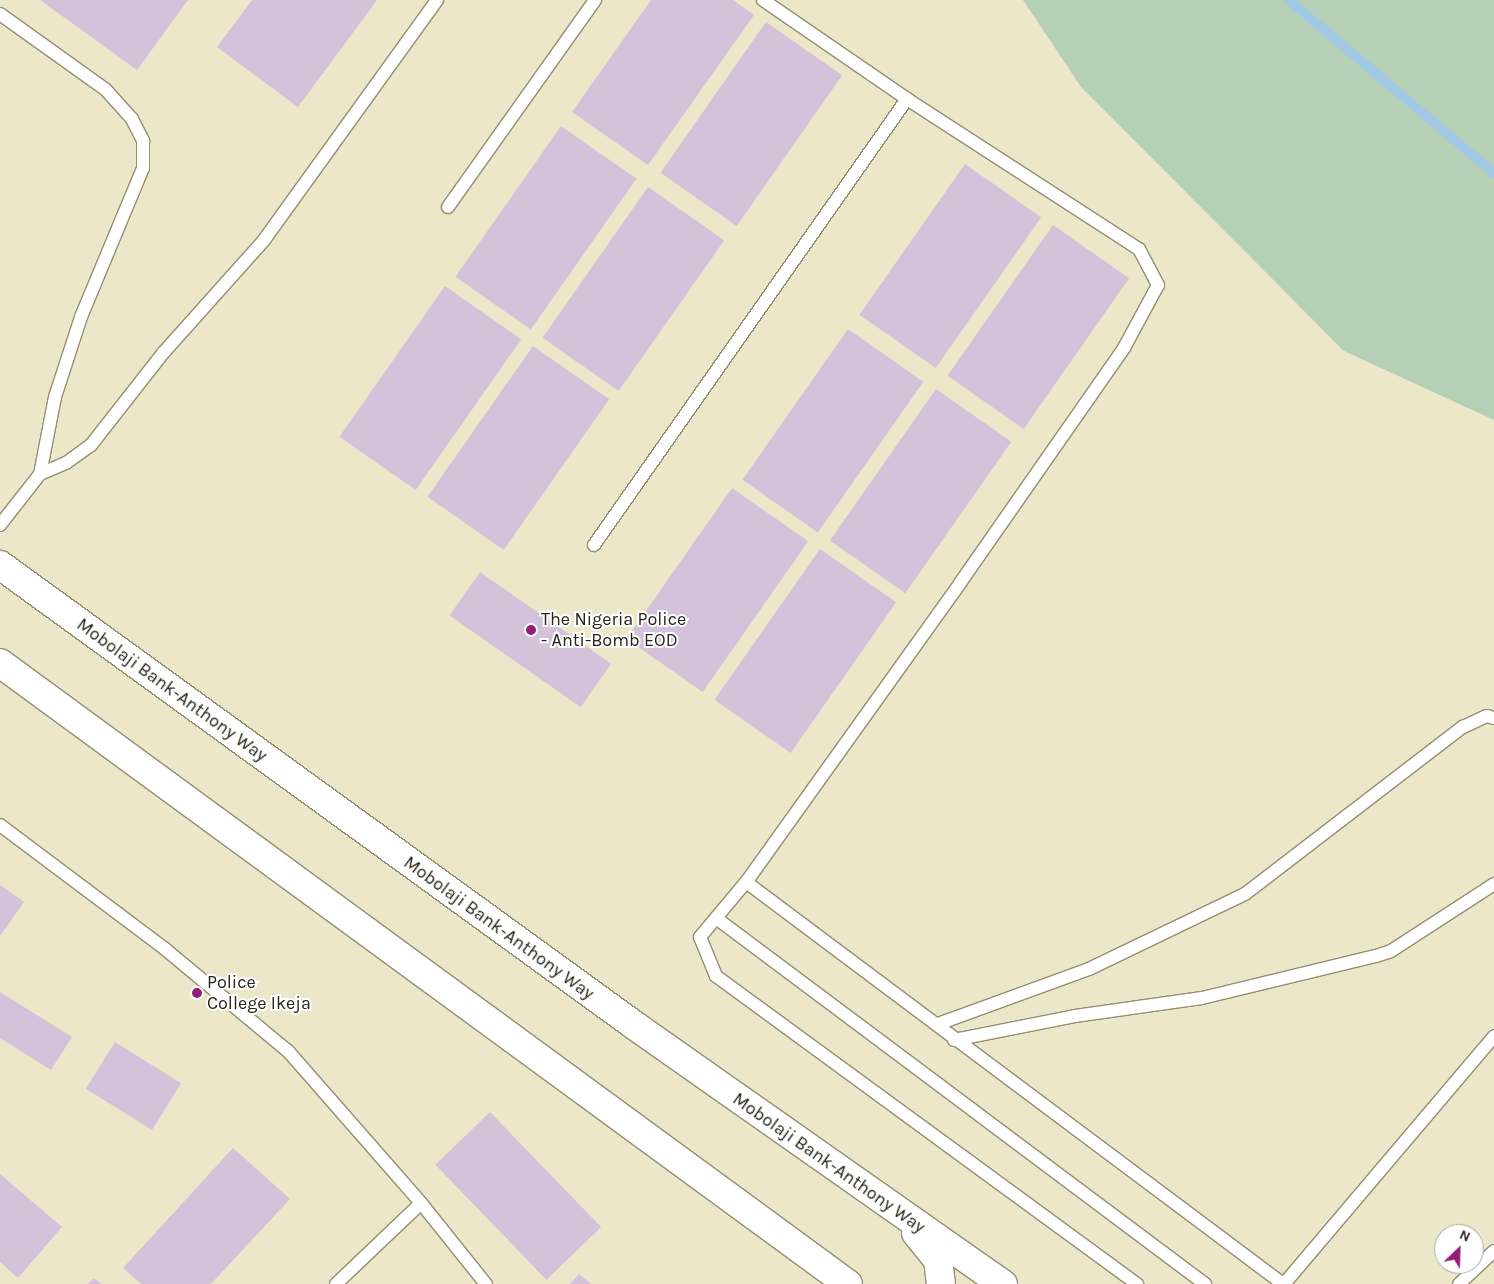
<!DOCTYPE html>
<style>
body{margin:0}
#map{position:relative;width:1494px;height:1284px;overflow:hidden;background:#ede7c9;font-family:Karla,sans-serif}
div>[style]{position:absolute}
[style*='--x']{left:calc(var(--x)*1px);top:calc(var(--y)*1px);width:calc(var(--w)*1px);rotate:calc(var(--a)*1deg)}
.green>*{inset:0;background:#b6d0b5}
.stream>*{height:10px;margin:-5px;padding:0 5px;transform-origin:5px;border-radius:5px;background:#a2cae7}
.building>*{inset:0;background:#d4c2db;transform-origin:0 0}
.roads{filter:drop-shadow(1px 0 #948e73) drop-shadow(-1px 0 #948e73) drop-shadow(0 1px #948e73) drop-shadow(0 -1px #948e73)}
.lane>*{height:12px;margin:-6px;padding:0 6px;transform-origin:6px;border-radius:6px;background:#fff}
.primary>*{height:28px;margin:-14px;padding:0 14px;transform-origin:14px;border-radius:14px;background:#fff}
.dots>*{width:14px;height:14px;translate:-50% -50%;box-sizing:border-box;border:2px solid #fff;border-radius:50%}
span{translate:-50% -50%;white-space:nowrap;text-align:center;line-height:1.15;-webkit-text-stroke:4px #fff;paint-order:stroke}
.poi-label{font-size:18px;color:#262318}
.left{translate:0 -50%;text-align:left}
.street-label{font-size:18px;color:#262318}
.north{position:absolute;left:1434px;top:1224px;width:50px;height:50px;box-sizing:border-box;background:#fff;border:1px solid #a8a7a3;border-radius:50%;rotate:24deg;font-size:14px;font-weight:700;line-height:20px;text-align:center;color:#262318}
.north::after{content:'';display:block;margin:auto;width:18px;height:22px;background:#931c78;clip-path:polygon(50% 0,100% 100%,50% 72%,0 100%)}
</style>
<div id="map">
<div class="green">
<div style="clip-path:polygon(1023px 0,1494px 0,1494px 420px,1344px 351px,1081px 87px)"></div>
</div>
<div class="stream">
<div style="--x:1289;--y:0;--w:268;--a:40.2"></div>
</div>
<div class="building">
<div style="clip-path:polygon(40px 0,188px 0,137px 70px)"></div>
<div style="clip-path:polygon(252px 0,377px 0,298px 107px,217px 47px)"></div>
<div style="clip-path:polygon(651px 0,733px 0,754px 15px,648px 165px,572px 112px)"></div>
<div style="left:766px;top:22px;width:93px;height:184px;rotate:35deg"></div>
<div style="left:561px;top:126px;width:92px;height:184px;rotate:35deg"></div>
<div style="left:965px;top:164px;width:93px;height:184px;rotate:35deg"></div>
<div style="left:648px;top:187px;width:93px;height:184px;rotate:35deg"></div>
<div style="left:1053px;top:225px;width:93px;height:184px;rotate:35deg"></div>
<div style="left:445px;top:286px;width:93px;height:184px;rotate:35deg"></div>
<div style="left:848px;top:329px;width:92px;height:184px;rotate:35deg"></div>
<div style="left:533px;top:346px;width:93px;height:184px;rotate:35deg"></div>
<div style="left:936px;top:389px;width:92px;height:185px;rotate:35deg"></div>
<div style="left:732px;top:488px;width:93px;height:184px;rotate:35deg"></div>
<div style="left:820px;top:549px;width:93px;height:184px;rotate:35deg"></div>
<div style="left:480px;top:572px;width:160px;height:53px;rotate:35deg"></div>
<div style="clip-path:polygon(0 885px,24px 902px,0 936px)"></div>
<div style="clip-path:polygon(0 992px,72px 1037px,51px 1070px,0 1038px)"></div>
<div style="left:115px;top:1042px;width:78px;height:55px;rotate:32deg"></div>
<div style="left:490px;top:1112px;width:160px;height:76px;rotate:46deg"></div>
<div style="clip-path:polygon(233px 1148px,290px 1199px,211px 1284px,141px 1284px,123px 1268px)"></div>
<div style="clip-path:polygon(0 1174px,62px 1227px,18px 1278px,0 1262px)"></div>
<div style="clip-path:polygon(579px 1274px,591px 1284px,570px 1284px)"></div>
<div style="clip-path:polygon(94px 1278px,101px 1284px,88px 1284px)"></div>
</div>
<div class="roads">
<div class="lane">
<div style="--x:763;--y:0;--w:175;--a:34.5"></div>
<div style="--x:907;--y:99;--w:276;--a:32.9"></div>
<div style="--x:1139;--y:249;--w:41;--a:62.2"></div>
<div style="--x:1158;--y:285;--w:72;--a:118.4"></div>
<div style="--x:1124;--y:348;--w:285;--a:124.9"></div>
<div style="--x:961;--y:582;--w:369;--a:125.6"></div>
<div style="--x:746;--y:882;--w:72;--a:129.9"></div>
<div style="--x:700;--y:937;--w:42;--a:67.7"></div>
<div style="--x:716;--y:976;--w:522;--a:36.19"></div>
<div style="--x:0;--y:14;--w:130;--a:35.6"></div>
<div style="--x:106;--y:90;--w:39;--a:48"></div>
<div style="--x:132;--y:119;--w:25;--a:63"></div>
<div style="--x:143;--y:141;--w:27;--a:90"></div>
<div style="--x:143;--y:168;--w:161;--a:112.6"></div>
<div style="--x:81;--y:317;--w:84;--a:108"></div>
<div style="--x:55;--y:397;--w:78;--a:101"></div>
<div style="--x:448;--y:207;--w:254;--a:-54.6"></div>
<div style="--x:0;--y:525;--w:65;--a:-51.9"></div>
<div style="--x:40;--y:474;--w:28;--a:-23"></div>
<div style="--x:66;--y:463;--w:31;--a:-36"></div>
<div style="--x:91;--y:445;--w:118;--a:-51.9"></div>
<div style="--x:164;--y:352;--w:150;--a:-48.2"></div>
<div style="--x:264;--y:240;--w:296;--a:-54.2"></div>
<div style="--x:594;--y:545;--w:545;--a:-54.94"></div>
<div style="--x:0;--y:825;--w:206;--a:36.9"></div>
<div style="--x:165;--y:949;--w:160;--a:39.7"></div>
<div style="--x:288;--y:1051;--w:202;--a:48.8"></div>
<div style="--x:421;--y:1203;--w:104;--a:51.3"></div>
<div style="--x:746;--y:882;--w:671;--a:36.82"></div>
<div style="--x:716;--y:918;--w:611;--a:36.81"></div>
<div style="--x:938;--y:1024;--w:161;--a:-20"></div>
<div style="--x:1089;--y:969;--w:173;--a:-25.7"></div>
<div style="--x:1245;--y:894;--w:275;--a:-37.5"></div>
<div style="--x:1463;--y:727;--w:26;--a:-25"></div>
<div style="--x:1487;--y:716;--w:7;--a:16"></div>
<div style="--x:954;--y:1040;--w:123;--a:-11.2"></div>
<div style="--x:1075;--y:1016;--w:128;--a:-8.1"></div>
<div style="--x:1202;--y:998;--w:179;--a:-13.6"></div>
<div style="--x:1376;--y:956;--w:16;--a:-18"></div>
<div style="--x:1391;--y:951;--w:123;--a:-33"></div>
<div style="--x:336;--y:1284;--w:117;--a:-43.6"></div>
<div style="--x:1284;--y:1284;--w:325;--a:-49.7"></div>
<div style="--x:1459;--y:1284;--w:48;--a:-43.3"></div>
</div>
<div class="primary">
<div style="--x:0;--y:565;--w:783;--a:35.96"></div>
<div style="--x:634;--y:1025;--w:451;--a:35.1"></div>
<div style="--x:0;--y:663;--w:1051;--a:36.22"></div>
<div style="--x:916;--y:1233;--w:35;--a:51"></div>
<div style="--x:938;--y:1260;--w:24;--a:83"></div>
</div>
</div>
<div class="dots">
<div style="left:531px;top:630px;background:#931c78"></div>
<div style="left:197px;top:993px;background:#931c78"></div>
</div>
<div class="poi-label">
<span class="left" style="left:541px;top:630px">The Nigeria Police<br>- Anti-Bomb EOD</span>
<span class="left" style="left:207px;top:993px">Police<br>College Ikeja</span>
</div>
<div class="street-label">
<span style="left:172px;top:690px;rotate:36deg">Mobolaji Bank-Anthony Way</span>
<span style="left:499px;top:928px;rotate:36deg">Mobolaji Bank-Anthony Way</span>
<span style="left:829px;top:1163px;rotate:35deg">Mobolaji Bank-Anthony Way</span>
</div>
<div class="north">N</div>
</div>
